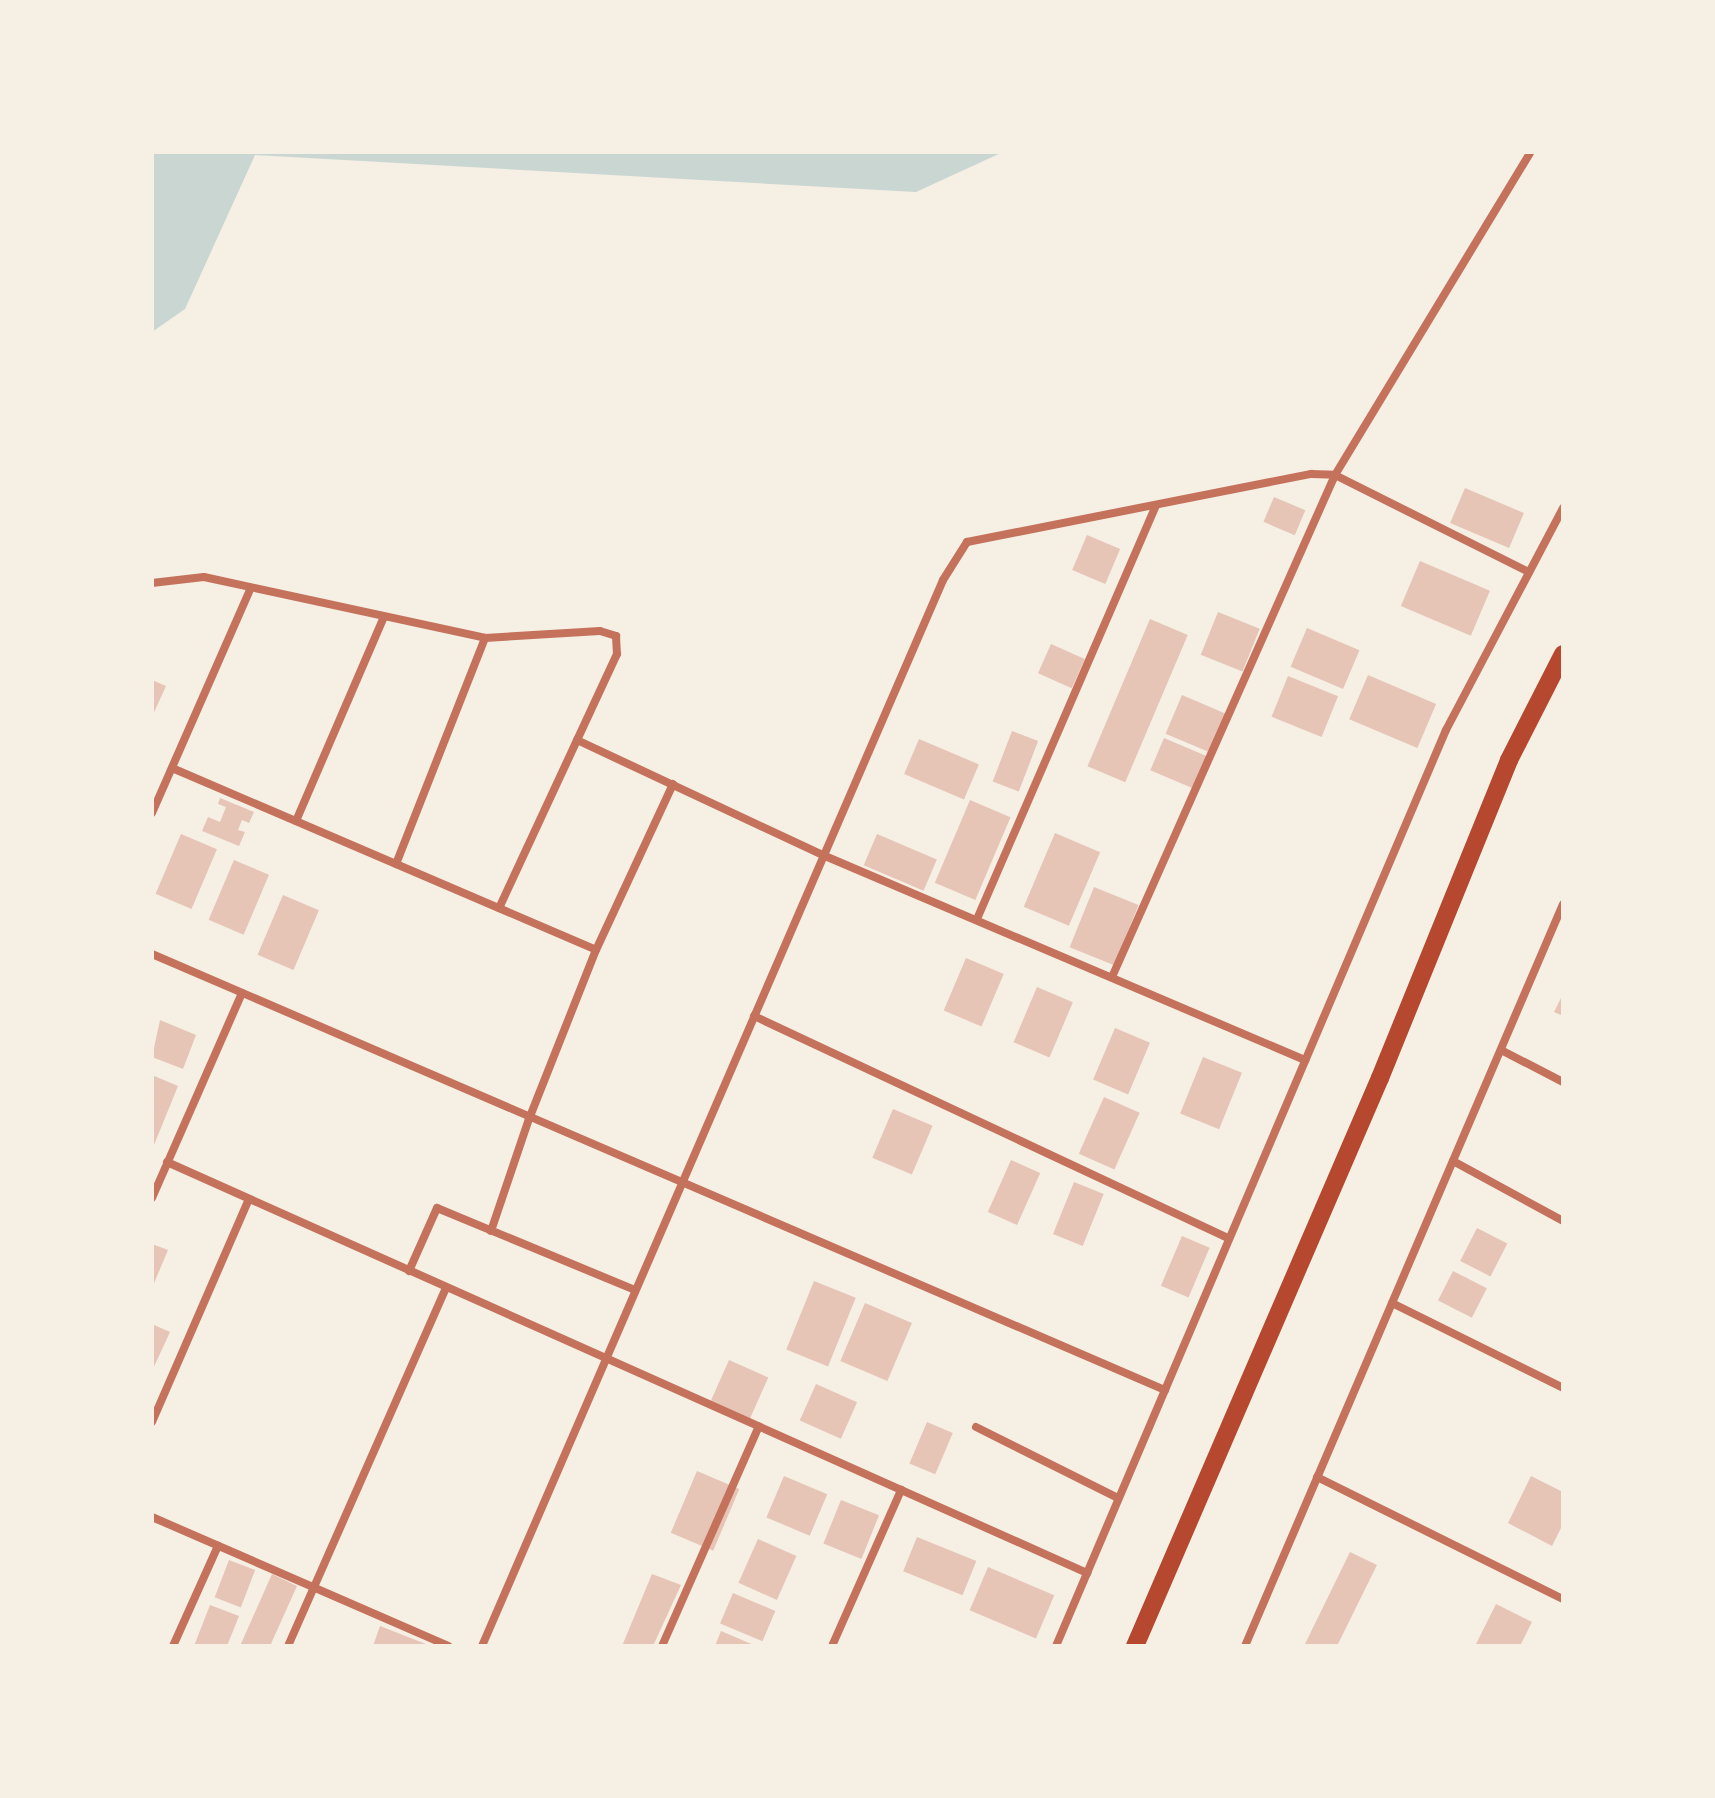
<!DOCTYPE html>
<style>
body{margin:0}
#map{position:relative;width:1715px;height:1798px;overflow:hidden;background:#f6efe4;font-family:Ubuntu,sans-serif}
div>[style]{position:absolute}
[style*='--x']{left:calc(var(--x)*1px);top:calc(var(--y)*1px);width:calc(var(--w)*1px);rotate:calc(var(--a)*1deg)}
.water>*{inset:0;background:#c9d6d2}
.building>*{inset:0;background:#e6c5b7;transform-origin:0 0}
.minor>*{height:8px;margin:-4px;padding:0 4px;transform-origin:4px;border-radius:4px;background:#c5725c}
.primary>*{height:18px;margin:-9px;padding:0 9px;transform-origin:9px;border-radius:9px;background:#b5482f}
span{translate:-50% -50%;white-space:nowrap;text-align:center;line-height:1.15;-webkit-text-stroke:8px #f6efe4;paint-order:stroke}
.frame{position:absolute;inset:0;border:154px solid #f6efe4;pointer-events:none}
</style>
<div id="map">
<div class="water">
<div style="clip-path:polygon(152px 152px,1003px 152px,916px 192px,255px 155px,185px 309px,152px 332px)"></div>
</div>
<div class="building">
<div style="left:1465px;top:488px;width:64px;height:38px;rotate:23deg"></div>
<div style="left:1274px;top:497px;width:34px;height:27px;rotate:23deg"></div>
<div style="left:1087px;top:535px;width:36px;height:38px;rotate:23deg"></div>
<div style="left:1420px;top:561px;width:76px;height:49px;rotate:23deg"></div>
<div style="left:1218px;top:612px;width:45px;height:46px;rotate:22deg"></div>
<div style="left:1150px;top:619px;width:41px;height:160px;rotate:23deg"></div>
<div style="left:1307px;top:628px;width:57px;height:42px;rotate:23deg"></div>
<div style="left:1051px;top:644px;width:37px;height:32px;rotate:24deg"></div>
<div style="left:1368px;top:675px;width:74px;height:48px;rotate:23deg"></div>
<div style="left:1288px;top:676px;width:54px;height:44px;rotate:22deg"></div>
<div style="clip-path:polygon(152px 680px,166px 686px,152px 717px)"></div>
<div style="left:1182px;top:695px;width:49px;height:42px;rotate:23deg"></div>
<div style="left:1012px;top:731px;width:28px;height:54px;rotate:21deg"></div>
<div style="left:1164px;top:738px;width:48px;height:35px;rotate:23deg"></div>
<div style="left:919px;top:739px;width:65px;height:38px;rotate:23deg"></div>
<div style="clip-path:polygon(220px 798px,254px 812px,249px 823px,242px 820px,238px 830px,245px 832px,239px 846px,202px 831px,208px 817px,220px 822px,226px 807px,218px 804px)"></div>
<div style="left:970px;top:800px;width:44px;height:90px;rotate:23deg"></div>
<div style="left:1055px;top:833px;width:49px;height:80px;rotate:23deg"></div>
<div style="left:181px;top:834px;width:39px;height:65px;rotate:23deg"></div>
<div style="left:877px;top:834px;width:65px;height:34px;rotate:23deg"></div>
<div style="left:234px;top:860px;width:38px;height:65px;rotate:23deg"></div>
<div style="left:1094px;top:887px;width:48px;height:65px;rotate:22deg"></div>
<div style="left:283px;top:895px;width:39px;height:65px;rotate:23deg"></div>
<div style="left:966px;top:958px;width:41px;height:57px;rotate:23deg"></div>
<div style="left:1037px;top:987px;width:39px;height:60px;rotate:23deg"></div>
<div style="clip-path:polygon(1563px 994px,1563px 1016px,1554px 1012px)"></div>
<div style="clip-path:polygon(160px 1020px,196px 1035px,183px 1069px,152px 1057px)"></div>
<div style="left:1115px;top:1028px;width:38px;height:56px;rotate:23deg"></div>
<div style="left:1203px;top:1057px;width:42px;height:61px;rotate:22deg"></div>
<div style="clip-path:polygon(152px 1075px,178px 1086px,152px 1150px,154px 1101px)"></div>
<div style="left:1104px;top:1097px;width:39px;height:62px;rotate:24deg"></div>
<div style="left:893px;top:1109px;width:43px;height:53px;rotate:23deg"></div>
<div style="left:1011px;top:1160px;width:32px;height:57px;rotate:24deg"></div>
<div style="left:1074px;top:1182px;width:32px;height:56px;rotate:22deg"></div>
<div style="left:1477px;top:1228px;width:34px;height:37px;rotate:27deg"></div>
<div style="left:1182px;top:1236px;width:30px;height:54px;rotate:23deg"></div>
<div style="clip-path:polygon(152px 1244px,168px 1250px,152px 1288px)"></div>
<div style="left:1453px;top:1271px;width:38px;height:33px;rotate:27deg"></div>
<div style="left:814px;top:1281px;width:45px;height:74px;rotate:22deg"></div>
<div style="left:865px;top:1303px;width:51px;height:63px;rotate:23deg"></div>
<div style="clip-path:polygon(152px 1324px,170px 1332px,152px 1371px)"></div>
<div style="left:729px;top:1360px;width:43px;height:49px;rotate:24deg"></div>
<div style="left:816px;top:1384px;width:45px;height:40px;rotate:24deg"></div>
<div style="left:927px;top:1422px;width:28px;height:45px;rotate:23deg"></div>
<div style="left:697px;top:1471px;width:46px;height:67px;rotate:23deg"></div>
<div style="left:784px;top:1476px;width:47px;height:45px;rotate:23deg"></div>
<div style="clip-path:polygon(1531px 1476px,1563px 1492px,1563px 1524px,1552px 1546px,1508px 1523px)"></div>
<div style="left:841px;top:1500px;width:41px;height:47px;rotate:22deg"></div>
<div style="left:917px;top:1537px;width:64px;height:37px;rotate:22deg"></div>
<div style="left:758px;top:1539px;width:42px;height:48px;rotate:24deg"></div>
<div style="clip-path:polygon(1350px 1552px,1377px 1565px,1337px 1646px,1304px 1646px)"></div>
<div style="left:229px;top:1560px;width:28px;height:40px;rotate:21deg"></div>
<div style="left:988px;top:1567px;width:72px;height:47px;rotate:23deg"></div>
<div style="clip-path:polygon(272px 1574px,297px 1586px,270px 1646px,240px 1646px)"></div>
<div style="clip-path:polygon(652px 1574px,681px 1585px,653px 1646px,622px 1646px)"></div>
<div style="left:733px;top:1593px;width:46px;height:33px;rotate:23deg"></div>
<div style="clip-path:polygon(1496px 1604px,1532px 1622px,1520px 1646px,1475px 1646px)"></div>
<div style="clip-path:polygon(210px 1605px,239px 1616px,227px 1646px,194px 1646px)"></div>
<div style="clip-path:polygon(380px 1626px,431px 1646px,373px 1646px)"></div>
<div style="clip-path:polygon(721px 1631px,756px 1646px,715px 1646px)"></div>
</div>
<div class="minor">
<div style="--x:152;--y:583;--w:52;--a:-6.6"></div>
<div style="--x:204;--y:577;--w:288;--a:12.2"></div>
<div style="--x:485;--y:638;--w:115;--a:-3.5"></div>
<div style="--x:600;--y:631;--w:17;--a:17"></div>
<div style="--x:616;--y:636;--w:18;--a:87"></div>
<div style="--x:617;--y:654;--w:280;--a:114.9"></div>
<div style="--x:577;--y:740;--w:274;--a:25.1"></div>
<div style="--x:825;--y:856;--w:522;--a:23.03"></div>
<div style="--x:172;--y:768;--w:461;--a:23.2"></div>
<div style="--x:152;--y:813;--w:246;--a:-66.3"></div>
<div style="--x:296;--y:821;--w:222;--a:-66.7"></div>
<div style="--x:396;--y:864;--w:243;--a:-68.5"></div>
<div style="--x:977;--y:919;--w:451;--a:-66.6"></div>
<div style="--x:152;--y:954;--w:1103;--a:23.29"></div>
<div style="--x:1112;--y:977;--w:549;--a:-66.05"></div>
<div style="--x:1335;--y:475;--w:378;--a:-58.8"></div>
<div style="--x:754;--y:1016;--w:523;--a:25.1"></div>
<div style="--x:1501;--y:1050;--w:70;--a:27.3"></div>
<div style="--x:1453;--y:1161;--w:125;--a:28.6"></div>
<div style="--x:167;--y:1162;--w:1008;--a:24.07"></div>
<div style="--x:152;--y:1198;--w:224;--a:-66.3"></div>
<div style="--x:491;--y:1231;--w:118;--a:-71.3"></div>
<div style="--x:529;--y:1119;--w:182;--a:-68.4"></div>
<div style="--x:596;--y:950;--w:183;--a:-65.1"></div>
<div style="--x:409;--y:1271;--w:69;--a:-66"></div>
<div style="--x:437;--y:1208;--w:214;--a:22.5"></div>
<div style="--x:1392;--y:1303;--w:191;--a:26.4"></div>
<div style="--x:152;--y:1422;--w:243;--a:-66.5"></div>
<div style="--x:976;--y:1427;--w:159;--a:26.6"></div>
<div style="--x:1317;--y:1477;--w:275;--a:26.4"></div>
<div style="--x:152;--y:1517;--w:323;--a:23.5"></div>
<div style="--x:173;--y:1646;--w:110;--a:-65.8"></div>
<div style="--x:288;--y:1646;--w:392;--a:-66.2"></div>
<div style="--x:482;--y:1646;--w:1161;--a:-66.61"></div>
<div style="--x:943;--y:580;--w:45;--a:-57.7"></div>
<div style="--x:967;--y:542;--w:351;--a:-11.2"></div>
<div style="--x:1311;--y:474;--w:24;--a:2"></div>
<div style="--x:1335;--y:475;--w:217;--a:26.6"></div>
<div style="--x:662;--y:1646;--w:240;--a:-66.2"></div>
<div style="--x:832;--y:1646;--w:171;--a:-66.1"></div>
<div style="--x:1056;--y:1646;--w:996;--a:-66.94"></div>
<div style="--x:1446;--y:730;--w:251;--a:-62.2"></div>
<div style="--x:1245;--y:1646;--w:807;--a:-66.8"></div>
</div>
<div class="primary">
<div style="--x:1135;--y:1646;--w:619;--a:-66.67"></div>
<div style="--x:1380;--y:1078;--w:343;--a:-67.9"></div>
<div style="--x:1509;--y:760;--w:119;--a:-63"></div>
</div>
<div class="frame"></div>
</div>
